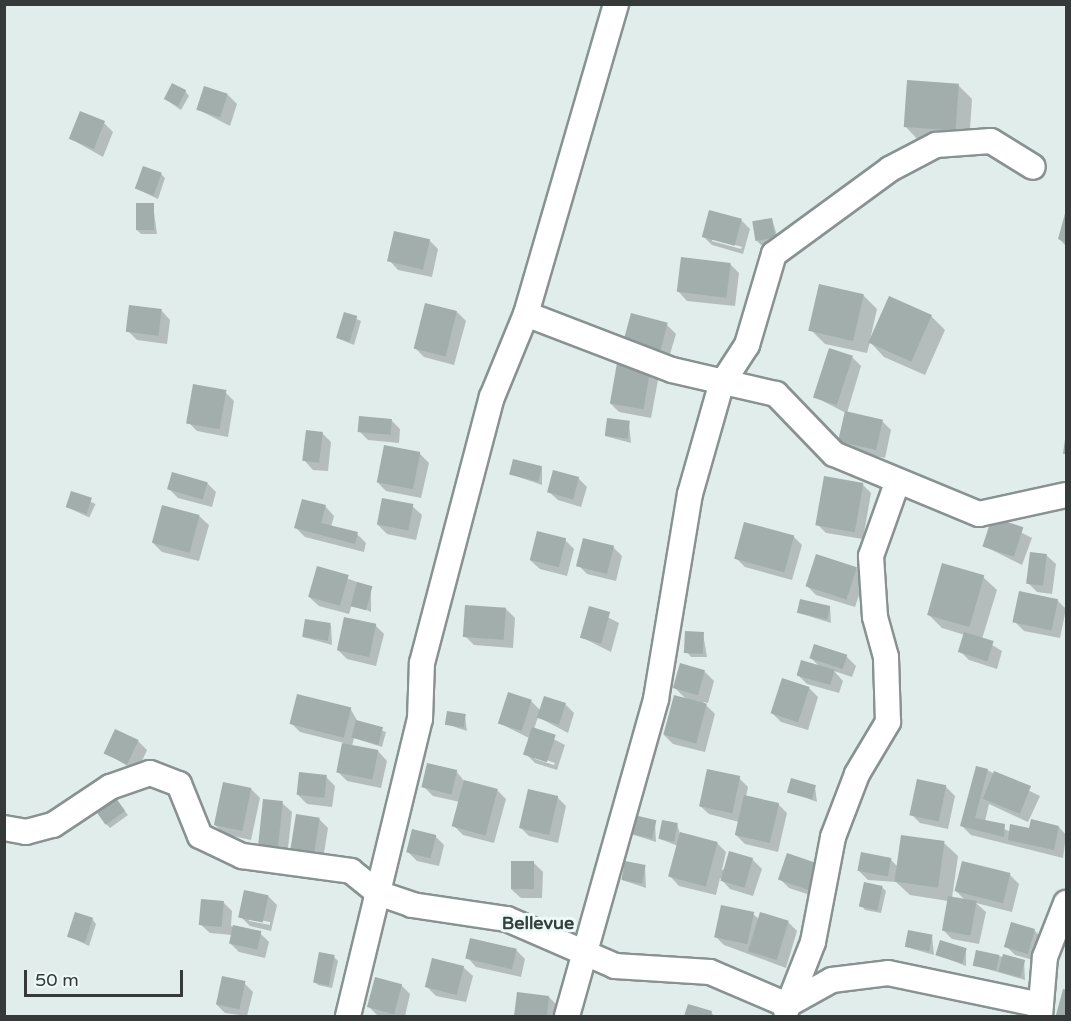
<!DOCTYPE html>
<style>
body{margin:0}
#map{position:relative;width:1071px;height:1021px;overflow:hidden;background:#e1edeb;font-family:"Varela Round",sans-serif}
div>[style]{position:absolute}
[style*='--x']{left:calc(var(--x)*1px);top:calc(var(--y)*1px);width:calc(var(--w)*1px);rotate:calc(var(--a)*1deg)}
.shadow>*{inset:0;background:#0003;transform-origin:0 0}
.building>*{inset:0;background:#a2aeac;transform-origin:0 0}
.roads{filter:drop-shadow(2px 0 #889391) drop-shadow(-2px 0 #889391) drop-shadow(0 2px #889391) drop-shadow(0 -2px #889391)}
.minor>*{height:24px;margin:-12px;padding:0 12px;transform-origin:12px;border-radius:12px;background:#fff}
span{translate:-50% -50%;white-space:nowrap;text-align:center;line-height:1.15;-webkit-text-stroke:6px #eefaf8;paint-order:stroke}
.neighbourhood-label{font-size:18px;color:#353f3d;font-weight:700}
.frame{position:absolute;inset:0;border:6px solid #353a39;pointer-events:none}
.scale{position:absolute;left:24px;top:970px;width:159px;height:27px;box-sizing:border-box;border:3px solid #353a39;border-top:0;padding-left:8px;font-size:18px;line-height:21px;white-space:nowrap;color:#353a39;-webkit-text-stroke:4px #eefaf8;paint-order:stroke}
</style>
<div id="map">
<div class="shadow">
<div style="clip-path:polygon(958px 85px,972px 99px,969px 144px,918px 140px,905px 126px)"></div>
<div style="clip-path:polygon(185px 91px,189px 96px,181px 110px,165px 99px)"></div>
<div style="clip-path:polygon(228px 95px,237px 104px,230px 126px,199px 110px)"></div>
<div style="clip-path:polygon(104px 123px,113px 132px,103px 157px,71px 139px)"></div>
<div style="clip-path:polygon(161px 174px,165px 178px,158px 199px,137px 189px)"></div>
<div style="clip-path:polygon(153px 205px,157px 234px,141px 234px,137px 230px)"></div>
<div style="clip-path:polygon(1066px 214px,1066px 246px,1059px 239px)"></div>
<div style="clip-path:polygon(772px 219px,779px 242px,761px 245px,757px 241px)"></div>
<div style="clip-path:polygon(evenodd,741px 220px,750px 229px,743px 254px,712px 245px,703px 236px,741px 220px,712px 238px,742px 247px,741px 249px,712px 241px,712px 238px)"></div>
<div style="clip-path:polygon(429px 240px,438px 249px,432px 277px,398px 270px,389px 260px)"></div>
<div style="clip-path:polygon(730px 264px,739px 273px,735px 306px,687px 301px,678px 291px)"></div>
<div style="clip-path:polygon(863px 295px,877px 309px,870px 340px,931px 316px,945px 330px,925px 375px,884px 357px,870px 342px,867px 353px,825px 344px,811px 330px)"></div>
<div style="clip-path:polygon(161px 310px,170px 320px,167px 344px,137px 340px,128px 331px)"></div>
<div style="clip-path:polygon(457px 312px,466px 321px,454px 365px,424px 357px,415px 348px)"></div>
<div style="clip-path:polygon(345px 314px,361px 321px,354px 345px,337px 338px)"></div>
<div style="clip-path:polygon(667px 325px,676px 334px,667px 364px,632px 355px)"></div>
<div style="clip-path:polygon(852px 357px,861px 366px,847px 413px,882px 421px,891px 430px,885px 458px,848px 450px,839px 441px,846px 413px,815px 397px)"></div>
<div style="clip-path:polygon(649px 371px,658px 380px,651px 418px,619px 412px,610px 403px)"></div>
<div style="clip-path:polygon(225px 392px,234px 401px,228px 437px,197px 431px,188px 422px)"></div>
<div style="clip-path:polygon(391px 420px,400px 429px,399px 443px,368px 440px,359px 431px)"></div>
<div style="clip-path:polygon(629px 423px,631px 443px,605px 436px)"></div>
<div style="clip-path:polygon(322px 433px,331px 442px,328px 471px,313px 470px,304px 460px)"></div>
<div style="clip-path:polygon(420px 454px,429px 463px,421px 498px,386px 491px,377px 482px)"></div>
<div style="clip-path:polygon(542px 468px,542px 485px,510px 474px)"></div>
<div style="clip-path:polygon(578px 478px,587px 487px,581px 507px,558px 500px,548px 491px)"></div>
<div style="clip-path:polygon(207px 483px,216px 492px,212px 507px,178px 498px,169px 489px)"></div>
<div style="clip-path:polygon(862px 484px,871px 493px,863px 539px,826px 533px,817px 524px)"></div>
<div style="left:72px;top:493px;width:26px;height:15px;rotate:25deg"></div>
<div style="clip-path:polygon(325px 506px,334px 516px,331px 527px,357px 534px,366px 543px,364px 552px,305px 537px,296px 528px)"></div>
<div style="clip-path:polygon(412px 506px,422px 515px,416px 540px,387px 534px,378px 525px)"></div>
<div style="clip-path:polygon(199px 516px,209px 525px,199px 561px,162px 552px,153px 543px)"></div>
<div style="clip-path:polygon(993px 518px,1032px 538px,1022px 565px,984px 546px)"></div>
<div style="clip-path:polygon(793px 536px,802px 545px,792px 580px,745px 567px,736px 558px)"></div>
<div style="clip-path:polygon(565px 540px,574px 549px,567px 576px,540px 569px,530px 560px)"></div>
<div style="clip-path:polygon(613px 547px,622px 556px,616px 581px,587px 574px,578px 565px)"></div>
<div style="clip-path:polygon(1046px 555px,1056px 564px,1052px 594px,1037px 592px,1028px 583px)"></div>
<div style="clip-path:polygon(318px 568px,371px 587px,371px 612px,352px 604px,349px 614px,319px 606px,309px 597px)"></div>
<div style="clip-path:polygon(856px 568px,865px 577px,855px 607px,816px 595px,807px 586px)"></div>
<div style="clip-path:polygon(983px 577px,997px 590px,982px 639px,1002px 651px,997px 669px,969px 660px,960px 651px,965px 635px,942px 628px,928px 614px)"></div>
<div style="clip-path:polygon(1057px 600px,1066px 609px,1060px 638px,1024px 631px,1015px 622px)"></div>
<div style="clip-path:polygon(830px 607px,831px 623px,799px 613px)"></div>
<div style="clip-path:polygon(590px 608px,619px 623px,611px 652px,581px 637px)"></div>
<div style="clip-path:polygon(506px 609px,515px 618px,513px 648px,474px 645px,465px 636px)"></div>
<div style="clip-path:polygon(331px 625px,332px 645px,303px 637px)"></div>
<div style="clip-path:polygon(375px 625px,384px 634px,376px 666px,347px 659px,338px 650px)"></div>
<div style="clip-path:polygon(703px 634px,707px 657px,691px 657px,687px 652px)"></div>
<div style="clip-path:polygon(814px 646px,847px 657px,856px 666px,852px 677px,834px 671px,843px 681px,839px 693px,807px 684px,798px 675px,821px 668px,811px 658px)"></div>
<div style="clip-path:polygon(681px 665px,705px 672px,714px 681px,708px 703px,703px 702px,715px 714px,705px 752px,673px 744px,664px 735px,687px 700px,675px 688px)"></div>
<div style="clip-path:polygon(809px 688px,818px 697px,808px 730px,781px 722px,772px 713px)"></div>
<div style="clip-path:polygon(evenodd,531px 701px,541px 711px,565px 704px,574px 713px,568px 733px,538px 717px,534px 729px,565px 745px,557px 770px,535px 763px,526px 754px,531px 739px,499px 723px,531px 701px,535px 756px,555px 763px,554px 765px,535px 759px,535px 756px)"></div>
<div style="clip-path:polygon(350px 708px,358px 722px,386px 732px,382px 747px,354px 738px,352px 746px,378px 751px,387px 761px,381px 788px,347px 781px,338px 772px,344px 743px,300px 732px,291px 723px)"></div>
<div style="clip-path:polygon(465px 716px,467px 731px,446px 724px)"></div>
<div style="clip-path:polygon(138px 741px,147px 750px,137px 772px,106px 753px)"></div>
<div style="clip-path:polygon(987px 770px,1040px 796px,1028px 822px,989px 804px,985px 821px,1011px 832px,1059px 827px,1066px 835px,1063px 858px,971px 835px,962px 826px)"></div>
<div style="clip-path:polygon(456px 771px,465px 782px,497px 790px,506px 799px,494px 843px,463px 835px,454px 826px,460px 802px,433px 796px,424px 787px)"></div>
<div style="clip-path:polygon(326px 777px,335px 786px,332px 807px,307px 804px,298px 795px)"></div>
<div style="clip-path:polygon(739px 778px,748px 787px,746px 797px,778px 804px,787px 813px,778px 852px,745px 844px,736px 835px,739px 822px,709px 814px,699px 805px)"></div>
<div style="clip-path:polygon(945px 786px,955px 796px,948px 829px,920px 823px,911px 814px)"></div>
<div style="clip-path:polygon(815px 787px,817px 802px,789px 791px)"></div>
<div style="clip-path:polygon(251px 789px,260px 798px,251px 840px,224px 834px,215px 825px)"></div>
<div style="clip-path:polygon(557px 797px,566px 806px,558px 843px,529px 836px,520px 827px)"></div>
<div style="clip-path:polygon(116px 800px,128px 815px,110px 828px,106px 824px)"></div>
<div style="clip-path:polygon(282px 803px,292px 812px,287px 857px,260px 846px)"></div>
<div style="clip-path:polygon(319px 819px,328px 828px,322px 866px,291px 854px)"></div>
<div style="clip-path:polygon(655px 821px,656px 842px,631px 834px)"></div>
<div style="clip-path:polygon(677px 824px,680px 834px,717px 843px,726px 852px,722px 870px,752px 859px,762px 869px,753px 896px,730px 889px,720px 878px,716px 895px,679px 886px,670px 876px,678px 846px,660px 839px)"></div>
<div style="clip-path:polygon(435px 836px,444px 845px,439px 866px,417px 861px,408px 852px)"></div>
<div style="clip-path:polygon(944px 843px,958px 856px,952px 898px,966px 901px,956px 891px,1010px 875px,1019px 884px,1012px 912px,976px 903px,986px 912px,979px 944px,952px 939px,943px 930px,948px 901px,910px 895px,896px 882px,868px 880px,859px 871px,890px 859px,898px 867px)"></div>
<div style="clip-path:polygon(534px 863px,543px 872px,542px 898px,521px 898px,511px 889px)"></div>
<div style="clip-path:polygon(645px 866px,646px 888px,622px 880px)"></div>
<div style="clip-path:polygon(821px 866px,822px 899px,789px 888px,780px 879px)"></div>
<div style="clip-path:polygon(882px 887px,886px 891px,881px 913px,865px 910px,861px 905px)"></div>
<div style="clip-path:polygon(evenodd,268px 896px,277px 905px,271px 931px,250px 926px,241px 917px,268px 896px,249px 918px,270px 922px,270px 925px,249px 921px,249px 918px)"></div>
<div style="clip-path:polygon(223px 902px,232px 911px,231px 926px,260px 933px,269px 942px,265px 958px,239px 952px,230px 943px,232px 935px,210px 933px,200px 924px)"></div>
<div style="clip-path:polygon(753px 914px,759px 919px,788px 922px,797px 931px,786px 968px,724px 945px,715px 936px)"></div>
<div style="clip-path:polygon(92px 919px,96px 924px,89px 946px,68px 936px)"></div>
<div style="clip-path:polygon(1034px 930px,1043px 939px,1037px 961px,1015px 955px,1006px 946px)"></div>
<div style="clip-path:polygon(932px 936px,934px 955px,906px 947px)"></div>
<div style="clip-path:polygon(966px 949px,966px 966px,938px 955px)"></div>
<div style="clip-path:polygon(516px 950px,525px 959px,521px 977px,476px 967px,467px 957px)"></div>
<div style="clip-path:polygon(998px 956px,1024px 961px,1025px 980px,974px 965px)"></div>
<div style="clip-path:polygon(334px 957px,338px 961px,332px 988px,318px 985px,314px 981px)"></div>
<div style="clip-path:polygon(463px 967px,473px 976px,466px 1002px,436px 996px,427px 987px)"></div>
<div style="clip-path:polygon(244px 983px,253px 992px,247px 1016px,225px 1013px,216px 1004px)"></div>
<div style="clip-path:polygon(401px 985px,410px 994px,405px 1016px,378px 1016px,369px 1007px)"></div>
<div style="clip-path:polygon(1064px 991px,1066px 1016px,1060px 1016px,1058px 1015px)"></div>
<div style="clip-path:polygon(518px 993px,549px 997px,558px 1006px,557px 1016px,515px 1016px)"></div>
<div style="clip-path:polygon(689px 1006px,711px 1013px,715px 1016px,686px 1016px)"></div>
</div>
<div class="building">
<div style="left:907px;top:80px;width:52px;height:47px;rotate:4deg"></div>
<div style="left:172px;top:83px;width:16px;height:18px;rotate:27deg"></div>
<div style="left:204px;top:86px;width:25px;height:25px;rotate:18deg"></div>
<div style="left:80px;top:111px;width:27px;height:30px;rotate:22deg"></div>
<div style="left:143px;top:166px;width:20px;height:24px;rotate:20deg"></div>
<div style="left:136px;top:203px;width:18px;height:27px"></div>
<div style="left:709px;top:210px;width:34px;height:28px;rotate:15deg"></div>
<div style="clip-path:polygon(1066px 210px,1066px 242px,1058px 239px)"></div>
<div style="left:772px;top:218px;width:20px;height:20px;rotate:81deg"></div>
<div style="left:394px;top:231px;width:37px;height:31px;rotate:13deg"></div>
<div style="left:681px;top:257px;width:50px;height:35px;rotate:7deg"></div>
<div style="left:819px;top:284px;width:46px;height:48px;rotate:13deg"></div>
<div style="left:889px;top:296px;width:47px;height:51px;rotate:24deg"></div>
<div style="left:425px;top:303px;width:33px;height:47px;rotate:14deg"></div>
<div style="left:129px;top:305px;width:33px;height:27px;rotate:7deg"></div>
<div style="left:344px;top:312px;width:14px;height:27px;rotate:17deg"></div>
<div style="left:631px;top:313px;width:38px;height:34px;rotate:15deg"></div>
<div style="left:829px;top:348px;width:25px;height:52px;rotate:18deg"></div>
<div style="left:617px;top:363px;width:34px;height:41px;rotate:10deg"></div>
<div style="left:193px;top:384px;width:34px;height:40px;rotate:10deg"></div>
<div style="left:845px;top:411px;width:39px;height:31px;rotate:13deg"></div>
<div style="left:359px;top:416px;width:33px;height:16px;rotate:5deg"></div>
<div style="left:607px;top:418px;width:23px;height:18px;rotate:7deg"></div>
<div style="left:306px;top:430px;width:17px;height:31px;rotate:7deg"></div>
<div style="clip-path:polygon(1066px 432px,1066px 454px,1063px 454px)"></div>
<div style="left:384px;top:445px;width:37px;height:38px;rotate:11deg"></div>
<div style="left:513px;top:459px;width:30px;height:16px;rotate:14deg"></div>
<div style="left:553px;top:470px;width:27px;height:23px;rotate:15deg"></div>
<div style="left:172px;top:472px;width:37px;height:18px;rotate:16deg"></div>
<div style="left:824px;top:476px;width:40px;height:50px;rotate:10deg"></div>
<div style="left:71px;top:491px;width:22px;height:17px;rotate:18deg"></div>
<div style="left:382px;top:498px;width:32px;height:27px;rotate:11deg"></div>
<div style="clip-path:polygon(302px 499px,326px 505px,321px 523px,358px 532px,355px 544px,294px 528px)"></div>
<div style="left:162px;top:505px;width:39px;height:39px;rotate:15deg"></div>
<div style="left:992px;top:517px;width:33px;height:31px;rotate:18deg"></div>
<div style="left:744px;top:522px;width:52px;height:38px;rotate:15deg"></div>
<div style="left:537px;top:531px;width:30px;height:30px;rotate:14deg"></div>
<div style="left:583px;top:538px;width:32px;height:29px;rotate:14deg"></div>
<div style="left:1030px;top:552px;width:17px;height:32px;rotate:7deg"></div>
<div style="left:816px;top:554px;width:43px;height:34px;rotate:18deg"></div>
<div style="left:942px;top:563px;width:44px;height:54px;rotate:16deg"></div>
<div style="left:317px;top:566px;width:33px;height:32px;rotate:16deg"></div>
<div style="left:357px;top:582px;width:16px;height:25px;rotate:15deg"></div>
<div style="left:1019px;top:591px;width:40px;height:32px;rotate:12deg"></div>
<div style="left:800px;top:599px;width:31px;height:14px;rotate:13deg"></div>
<div style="left:465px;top:605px;width:41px;height:32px;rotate:4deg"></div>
<div style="left:589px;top:606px;width:22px;height:33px;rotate:16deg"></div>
<div style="left:344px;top:617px;width:33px;height:34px;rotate:12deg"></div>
<div style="left:305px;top:619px;width:26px;height:18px;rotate:9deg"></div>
<div style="left:685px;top:631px;width:19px;height:22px;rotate:3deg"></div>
<div style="left:964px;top:632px;width:31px;height:21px;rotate:17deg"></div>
<div style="left:814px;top:644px;width:35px;height:15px;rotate:18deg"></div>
<div style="left:801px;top:660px;width:35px;height:16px;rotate:16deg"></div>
<div style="left:680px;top:663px;width:26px;height:26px;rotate:16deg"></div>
<div style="left:782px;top:678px;width:29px;height:37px;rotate:18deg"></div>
<div style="left:508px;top:692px;width:25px;height:33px;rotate:18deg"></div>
<div style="left:297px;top:694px;width:56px;height:31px;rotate:14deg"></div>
<div style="left:674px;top:695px;width:34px;height:41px;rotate:15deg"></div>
<div style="left:544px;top:696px;width:23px;height:23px;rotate:18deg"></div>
<div style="left:447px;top:711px;width:19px;height:14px;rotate:9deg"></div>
<div style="left:356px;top:720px;width:28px;height:18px;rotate:15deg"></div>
<div style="left:532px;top:727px;width:25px;height:29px;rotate:18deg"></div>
<div style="left:115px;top:729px;width:26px;height:27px;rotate:25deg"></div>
<div style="left:342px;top:743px;width:37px;height:30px;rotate:11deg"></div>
<div style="left:427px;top:763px;width:31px;height:25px;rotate:13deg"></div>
<div style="clip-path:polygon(976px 766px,988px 769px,975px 818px,1005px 824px,1004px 837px,960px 826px)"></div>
<div style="left:707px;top:769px;width:34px;height:38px;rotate:12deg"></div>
<div style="left:994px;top:771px;width:40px;height:30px;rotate:22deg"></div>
<div style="left:299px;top:772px;width:28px;height:23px;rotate:6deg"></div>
<div style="left:791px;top:778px;width:26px;height:15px;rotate:16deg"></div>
<div style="left:917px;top:779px;width:30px;height:37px;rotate:12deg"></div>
<div style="left:464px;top:780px;width:35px;height:48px;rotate:15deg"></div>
<div style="left:223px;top:782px;width:29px;height:44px;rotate:12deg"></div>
<div style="left:528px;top:789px;width:31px;height:40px;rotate:13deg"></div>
<div style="left:744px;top:795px;width:36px;height:41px;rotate:13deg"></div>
<div style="left:116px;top:798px;width:16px;height:24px;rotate:55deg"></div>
<div style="left:263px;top:799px;width:20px;height:48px;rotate:6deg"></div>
<div style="left:296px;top:814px;width:24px;height:41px;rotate:9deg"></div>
<div style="left:634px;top:815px;width:23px;height:19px;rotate:13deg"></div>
<div style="clip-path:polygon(1031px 819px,1059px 826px,1054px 850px,1008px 840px,1010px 824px,1029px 828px)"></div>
<div style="left:662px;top:820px;width:16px;height:19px;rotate:11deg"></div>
<div style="left:412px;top:829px;width:25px;height:24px;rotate:14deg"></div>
<div style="left:680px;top:832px;width:39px;height:46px;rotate:15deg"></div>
<div style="left:901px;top:835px;width:44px;height:47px;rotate:8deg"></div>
<div style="left:729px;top:851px;width:25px;height:31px;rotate:16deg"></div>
<div style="left:861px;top:852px;width:31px;height:19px;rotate:11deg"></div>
<div style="left:787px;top:853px;width:37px;height:28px;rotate:19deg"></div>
<div style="left:511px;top:861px;width:23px;height:28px"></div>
<div style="left:625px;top:861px;width:21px;height:19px;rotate:11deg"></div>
<div style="left:962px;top:861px;width:50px;height:31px;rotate:14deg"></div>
<div style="left:864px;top:882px;width:19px;height:25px;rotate:12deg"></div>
<div style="left:244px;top:890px;width:25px;height:28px;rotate:12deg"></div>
<div style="left:948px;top:896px;width:29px;height:35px;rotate:10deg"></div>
<div style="left:201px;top:899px;width:23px;height:26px;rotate:5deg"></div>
<div style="left:721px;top:905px;width:34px;height:33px;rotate:12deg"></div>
<div style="left:75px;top:912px;width:19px;height:26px;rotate:18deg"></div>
<div style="left:760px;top:912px;width:30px;height:41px;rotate:17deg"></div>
<div style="left:1011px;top:922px;width:25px;height:26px;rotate:16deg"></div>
<div style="left:233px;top:925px;width:29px;height:19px;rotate:12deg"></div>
<div style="left:908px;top:930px;width:25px;height:17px;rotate:11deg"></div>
<div style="left:470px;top:938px;width:48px;height:21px;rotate:13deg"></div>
<div style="left:940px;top:940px;width:28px;height:16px;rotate:17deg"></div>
<div style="left:976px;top:950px;width:24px;height:16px;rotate:12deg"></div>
<div style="left:319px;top:952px;width:16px;height:31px;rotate:11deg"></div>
<div style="left:1003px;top:954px;width:23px;height:18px;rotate:15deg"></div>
<div style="left:432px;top:958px;width:33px;height:30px;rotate:14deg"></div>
<div style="left:222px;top:976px;width:24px;height:29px;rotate:12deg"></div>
<div style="left:375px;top:977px;width:28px;height:31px;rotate:15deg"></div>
<div style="clip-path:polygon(1063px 989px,1066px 990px,1066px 1016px,1056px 1015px)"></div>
<div style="clip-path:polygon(517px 992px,549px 996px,547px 1016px,514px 1016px)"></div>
<div style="clip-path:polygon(688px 1004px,712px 1011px,711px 1016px,684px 1016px)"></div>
</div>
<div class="roads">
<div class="minor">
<div style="--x:526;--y:314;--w:156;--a:21"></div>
<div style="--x:672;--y:370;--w:107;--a:13"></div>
<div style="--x:776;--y:394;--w:83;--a:46"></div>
<div style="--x:834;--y:454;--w:157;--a:22.5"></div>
<div style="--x:979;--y:514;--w:89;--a:-12.3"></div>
<div style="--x:4;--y:828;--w:22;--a:10"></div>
<div style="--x:26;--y:832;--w:28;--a:-15"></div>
<div style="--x:53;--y:825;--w:69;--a:-33.7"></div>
<div style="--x:110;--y:787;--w:42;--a:-19.3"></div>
<div style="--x:150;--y:773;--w:31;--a:21"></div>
<div style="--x:179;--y:784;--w:56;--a:68"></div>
<div style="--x:200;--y:836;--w:47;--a:25.5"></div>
<div style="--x:242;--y:856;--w:110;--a:7.8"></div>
<div style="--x:351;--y:871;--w:35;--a:39"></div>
<div style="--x:378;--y:893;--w:36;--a:19"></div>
<div style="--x:412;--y:905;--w:96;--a:8.4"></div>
<div style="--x:507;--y:919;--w:118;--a:23.5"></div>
<div style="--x:615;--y:966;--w:95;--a:3.6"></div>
<div style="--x:710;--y:972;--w:84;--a:23.2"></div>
<div style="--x:787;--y:1005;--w:51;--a:-29.1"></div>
<div style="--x:832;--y:980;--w:56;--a:-7.1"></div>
<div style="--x:888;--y:973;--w:156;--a:11.8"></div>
<div style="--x:786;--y:1011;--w:74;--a:-68.6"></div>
<div style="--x:813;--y:942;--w:107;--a:-79.2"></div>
<div style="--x:833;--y:837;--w:67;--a:-69.1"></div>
<div style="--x:857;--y:774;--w:61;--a:-59.2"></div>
<div style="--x:888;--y:722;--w:65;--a:-91.8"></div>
<div style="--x:886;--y:657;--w:41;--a:-105.4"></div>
<div style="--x:875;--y:617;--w:61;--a:-93.8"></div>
<div style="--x:871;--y:556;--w:77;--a:-70.4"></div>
<div style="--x:348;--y:1016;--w:306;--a:-76.4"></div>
<div style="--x:420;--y:719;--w:56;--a:-88"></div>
<div style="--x:422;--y:663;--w:275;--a:-75.3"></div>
<div style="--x:492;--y:397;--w:90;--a:-67.7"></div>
<div style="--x:526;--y:314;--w:323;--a:-73.8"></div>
<div style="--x:567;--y:1016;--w:329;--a:-74.3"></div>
<div style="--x:656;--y:699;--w:208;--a:-80.6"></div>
<div style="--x:690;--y:494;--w:113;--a:-74.1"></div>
<div style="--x:721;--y:385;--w:48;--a:-57"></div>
<div style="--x:747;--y:345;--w:95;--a:-73.5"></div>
<div style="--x:774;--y:254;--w:144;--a:-36.2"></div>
<div style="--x:890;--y:169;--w:52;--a:-27.6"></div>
<div style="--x:936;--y:145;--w:55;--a:-4.2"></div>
<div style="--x:991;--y:141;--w:49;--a:31.8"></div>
<div style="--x:1040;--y:1016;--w:59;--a:-85.2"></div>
<div style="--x:1045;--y:957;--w:58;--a:-68.7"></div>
</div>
</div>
<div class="neighbourhood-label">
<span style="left:538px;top:923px">Bellevue</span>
</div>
<div class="frame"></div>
<div class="scale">50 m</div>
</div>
